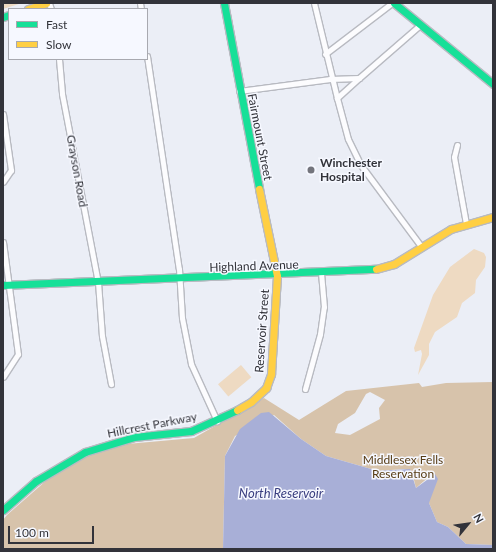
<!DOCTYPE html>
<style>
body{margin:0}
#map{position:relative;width:496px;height:552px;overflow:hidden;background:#ebeef6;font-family:Lato,sans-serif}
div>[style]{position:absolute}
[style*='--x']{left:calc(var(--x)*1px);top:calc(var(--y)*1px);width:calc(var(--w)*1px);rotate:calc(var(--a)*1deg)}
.green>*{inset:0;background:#eedac2;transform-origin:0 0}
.forest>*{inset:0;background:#d7c3ab}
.water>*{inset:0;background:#a8afd7}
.roads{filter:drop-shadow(1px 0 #b8bac1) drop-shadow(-1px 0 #b8bac1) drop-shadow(0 1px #b8bac1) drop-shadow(0 -1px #b8bac1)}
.street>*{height:5px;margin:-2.5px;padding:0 2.5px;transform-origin:2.5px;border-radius:2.5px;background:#fcfcfe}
.fast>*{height:7px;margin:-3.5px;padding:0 3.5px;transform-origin:3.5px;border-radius:3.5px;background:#16e098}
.slow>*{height:7px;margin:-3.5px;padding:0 3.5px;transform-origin:3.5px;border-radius:3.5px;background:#ffcf43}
.dots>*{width:11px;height:11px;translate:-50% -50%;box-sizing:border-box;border:2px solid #f6f8ff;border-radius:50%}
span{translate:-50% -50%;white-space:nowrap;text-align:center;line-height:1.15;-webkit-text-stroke:3px #f6f8ff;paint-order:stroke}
.street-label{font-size:12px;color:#32333a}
.poi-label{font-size:12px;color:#32333a;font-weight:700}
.left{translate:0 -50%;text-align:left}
.park-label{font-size:12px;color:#583d16}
.water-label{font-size:13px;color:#383d7f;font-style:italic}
.frame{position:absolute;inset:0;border:4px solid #32333a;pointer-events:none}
.legend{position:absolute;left:8px;top:8px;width:140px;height:52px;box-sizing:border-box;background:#f6f8ff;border:1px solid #a8a9b0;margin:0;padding:5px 7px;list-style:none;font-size:12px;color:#32333a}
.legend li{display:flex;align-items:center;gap:8px;height:20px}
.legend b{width:20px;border:1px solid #a8a9b0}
.north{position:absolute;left:448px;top:504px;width:40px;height:40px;-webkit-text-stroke:3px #f6f8ff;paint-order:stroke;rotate:61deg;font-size:11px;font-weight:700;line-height:16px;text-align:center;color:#32333a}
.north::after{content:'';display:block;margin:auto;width:14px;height:18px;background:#32333a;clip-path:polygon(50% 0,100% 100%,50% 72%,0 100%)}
.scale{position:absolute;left:8px;top:526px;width:86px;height:18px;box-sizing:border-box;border:2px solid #32333a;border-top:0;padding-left:5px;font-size:12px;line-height:14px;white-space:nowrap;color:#32333a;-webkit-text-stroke:3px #f6f8ff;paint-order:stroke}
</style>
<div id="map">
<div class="green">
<div style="clip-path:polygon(3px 3px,22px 3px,3px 9px)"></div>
<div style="clip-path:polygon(474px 249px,484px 253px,486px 257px,485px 267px,476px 280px,475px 293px,462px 303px,457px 317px,435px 332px,429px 344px,429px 355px,418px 375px,422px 354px,421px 350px,415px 352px,414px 348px,433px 295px,450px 267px)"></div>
<div style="left:241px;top:365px;width:16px;height:30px;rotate:50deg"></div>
</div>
<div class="forest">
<div style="clip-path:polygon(evenodd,493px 382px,493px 545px,466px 544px,448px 527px,437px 522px,429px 503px,431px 475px,416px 488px,412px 472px,404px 469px,378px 471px,326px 456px,301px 439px,274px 415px,235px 436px,225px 456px,223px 549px,3px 549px,3px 520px,7px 515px,48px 479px,92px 453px,127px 444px,194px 438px,264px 398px,299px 420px,346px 391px,419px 383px,422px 387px,446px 383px,493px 382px,370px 392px,385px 400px,379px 408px,380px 419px,350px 435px,335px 433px,338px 424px,355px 413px,366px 394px,370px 392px)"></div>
</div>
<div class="water">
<div style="clip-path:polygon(269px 412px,301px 439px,326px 456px,378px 471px,410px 469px,416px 488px,435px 474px,438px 479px,429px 503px,437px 522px,448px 527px,466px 544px,493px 545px,493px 549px,223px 549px,225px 456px,240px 429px,261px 413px)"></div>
</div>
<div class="roads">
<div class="street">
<div style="--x:49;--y:3;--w:6;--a:72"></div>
<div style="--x:140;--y:3;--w:6;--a:81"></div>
<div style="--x:314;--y:3;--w:98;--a:76.4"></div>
<div style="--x:325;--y:54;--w:84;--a:-37.3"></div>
<div style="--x:147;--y:56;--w:215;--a:81.5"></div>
<div style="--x:179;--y:269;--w:49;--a:86.5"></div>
<div style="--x:182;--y:318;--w:47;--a:78.9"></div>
<div style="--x:191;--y:364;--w:63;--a:65.5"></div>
<div style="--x:59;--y:59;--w:35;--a:85"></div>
<div style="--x:62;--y:94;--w:191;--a:79.2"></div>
<div style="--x:98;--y:282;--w:54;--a:85.8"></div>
<div style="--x:102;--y:336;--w:49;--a:79.4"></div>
<div style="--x:359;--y:78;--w:30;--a:138"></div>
<div style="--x:337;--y:98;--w:42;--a:75"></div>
<div style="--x:348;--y:139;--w:28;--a:64"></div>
<div style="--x:360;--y:164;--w:102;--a:53.4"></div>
<div style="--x:239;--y:91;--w:92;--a:-7.5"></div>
<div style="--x:330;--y:79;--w:29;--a:-2"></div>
<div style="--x:359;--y:78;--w:81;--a:-41"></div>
<div style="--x:3;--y:114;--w:57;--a:81.9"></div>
<div style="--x:11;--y:170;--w:14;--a:124"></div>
<div style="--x:457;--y:145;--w:12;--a:104"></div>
<div style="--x:454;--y:157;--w:68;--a:79.8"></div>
<div style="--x:3;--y:242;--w:113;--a:82.4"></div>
<div style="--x:18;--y:354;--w:27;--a:123"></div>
<div style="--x:305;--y:389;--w:57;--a:-74.7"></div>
<div style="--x:320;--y:334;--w:27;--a:-82"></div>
<div style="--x:324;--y:307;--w:32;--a:-95"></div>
</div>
<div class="fast">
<div style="--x:224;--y:3;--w:189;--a:79.3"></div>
<div style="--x:394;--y:3;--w:128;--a:39.3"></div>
<div style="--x:3;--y:17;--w:6;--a:-18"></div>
<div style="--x:3;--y:285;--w:373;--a:-2.5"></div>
<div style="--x:3;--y:510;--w:44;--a:-41.3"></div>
<div style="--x:36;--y:481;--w:57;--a:-30.6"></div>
<div style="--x:85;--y:452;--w:51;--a:-17"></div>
<div style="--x:134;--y:437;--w:57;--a:-6"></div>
<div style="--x:191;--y:431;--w:51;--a:-24.5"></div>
</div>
<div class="slow">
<div style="--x:28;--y:9;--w:19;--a:-18"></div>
<div style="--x:376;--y:269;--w:19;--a:-16"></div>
<div style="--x:394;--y:264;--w:67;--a:-31.6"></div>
<div style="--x:451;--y:229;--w:44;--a:-15.9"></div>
<div style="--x:237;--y:410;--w:16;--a:-30"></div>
<div style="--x:251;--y:402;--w:21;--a:-43"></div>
<div style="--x:266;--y:388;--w:15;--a:-70"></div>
<div style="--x:271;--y:374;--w:98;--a:-86.5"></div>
<div style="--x:277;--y:276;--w:89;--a:-101.7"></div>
</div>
</div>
<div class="dots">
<div style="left:311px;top:170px;background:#73747c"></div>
</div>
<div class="street-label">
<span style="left:260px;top:137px;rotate:79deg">Fairmount Street</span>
<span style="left:77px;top:171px;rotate:80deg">Grayson Road</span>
<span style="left:254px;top:266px;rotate:-2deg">Highland Avenue</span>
<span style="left:262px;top:331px;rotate:-86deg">Reservoir Street</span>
<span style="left:152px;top:425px;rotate:-11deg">Hillcrest Parkway</span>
</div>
<div class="poi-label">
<span class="left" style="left:320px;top:170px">Winchester<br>Hospital</span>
</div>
<div class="park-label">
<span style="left:403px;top:467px">Middlesex Fells<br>Reservation</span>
</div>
<div class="water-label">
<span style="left:281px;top:493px">North Reservoir</span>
</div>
<div class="frame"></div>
<ul class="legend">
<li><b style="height:5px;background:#16e098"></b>Fast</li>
<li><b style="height:5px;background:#ffcf43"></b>Slow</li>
</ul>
<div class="north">N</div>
<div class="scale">100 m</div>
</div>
